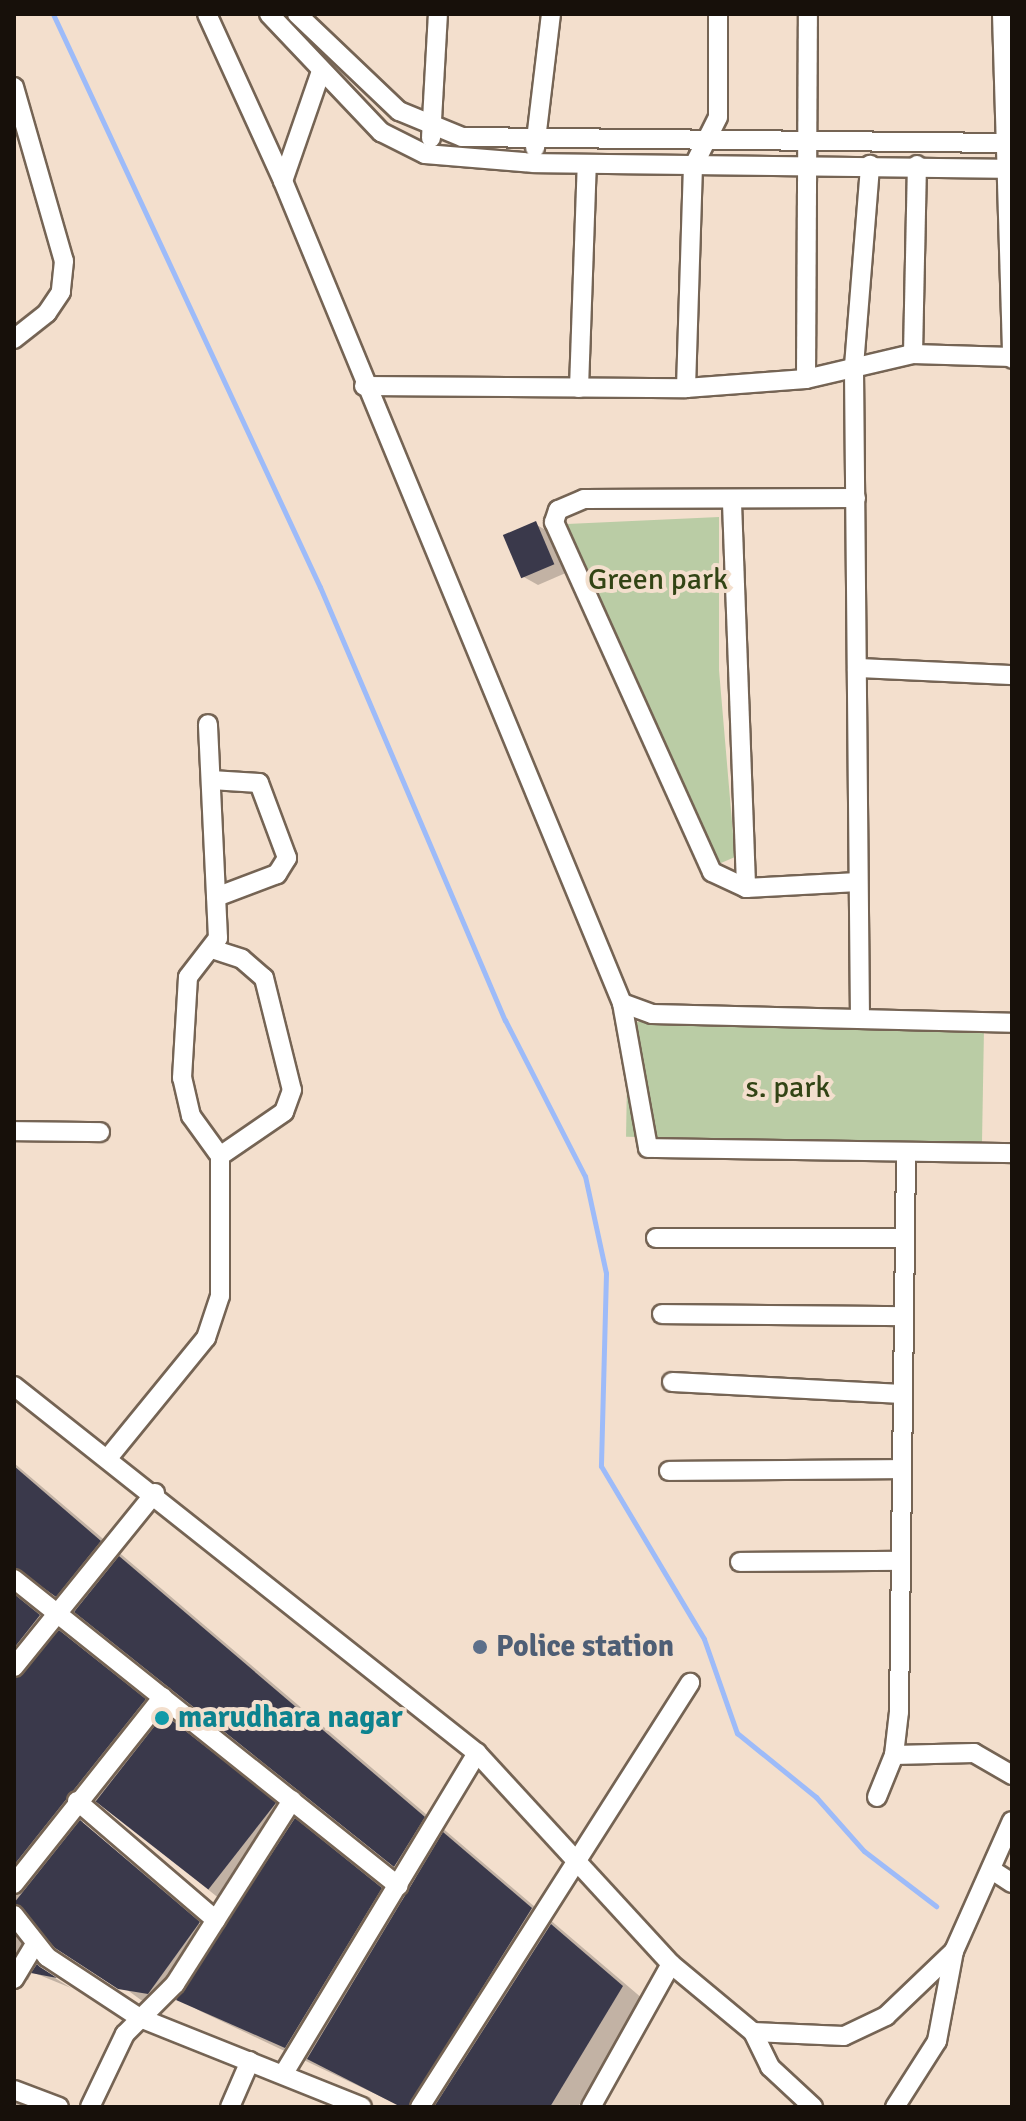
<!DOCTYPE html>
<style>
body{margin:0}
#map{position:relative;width:1026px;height:2121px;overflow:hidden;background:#f3dfcd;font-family:Signika,sans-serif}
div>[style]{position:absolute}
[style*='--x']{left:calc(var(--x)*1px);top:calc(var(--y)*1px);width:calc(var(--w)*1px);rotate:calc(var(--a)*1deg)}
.green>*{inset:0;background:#bacca5;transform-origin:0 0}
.shadow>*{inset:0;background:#0003}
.stream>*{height:5px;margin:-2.5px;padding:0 2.5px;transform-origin:2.5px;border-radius:2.5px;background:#9dbbf9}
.building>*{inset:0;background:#3a394b;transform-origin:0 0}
.roads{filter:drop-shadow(2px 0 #756454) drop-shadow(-2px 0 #756454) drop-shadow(0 2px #756454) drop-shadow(0 -2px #756454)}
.minor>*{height:18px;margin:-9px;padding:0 9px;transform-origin:9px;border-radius:9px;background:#fff}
.dots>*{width:22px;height:22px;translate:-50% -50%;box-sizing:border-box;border:4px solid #f3dfcd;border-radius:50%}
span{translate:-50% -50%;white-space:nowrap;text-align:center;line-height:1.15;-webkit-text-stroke:8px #f3dfcd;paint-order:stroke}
.park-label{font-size:30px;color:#324415}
.service-label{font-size:30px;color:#4e5e75;font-weight:700}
.left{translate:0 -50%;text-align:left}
.culture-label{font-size:30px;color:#0d838f;font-weight:700}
.frame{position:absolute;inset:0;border:16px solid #17100a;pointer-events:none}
</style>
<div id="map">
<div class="green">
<div style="clip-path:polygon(719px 517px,719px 670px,735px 857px,721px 863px,708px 849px,567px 524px)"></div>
<div style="left:984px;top:1028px;width:115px;height:356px;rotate:91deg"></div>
</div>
<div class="shadow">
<div style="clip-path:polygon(535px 524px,551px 533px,568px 572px,538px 585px,522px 576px)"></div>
<div style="clip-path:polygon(evenodd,14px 1463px,643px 1999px,578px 2107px,403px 2107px,200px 2011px,179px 1999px,185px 1983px,169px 2005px,141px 2000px,30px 1919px,22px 1931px,41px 1957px,36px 1966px,71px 1988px,32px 1972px,28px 1980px,14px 1977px,14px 1463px,39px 1581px,418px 1878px,403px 1902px,58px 1632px,27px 1602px,25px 1584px,39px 1581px,14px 1463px,98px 1801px,236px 1912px,222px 1937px,190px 1919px,205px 1923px,82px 1823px,98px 1801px)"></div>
<div style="clip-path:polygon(14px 2087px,27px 2095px,26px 2107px,14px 2107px)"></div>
</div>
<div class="stream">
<div style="--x:53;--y:14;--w:632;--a:65.02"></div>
<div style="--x:320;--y:587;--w:471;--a:66.9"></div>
<div style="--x:505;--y:1020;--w:175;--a:62.9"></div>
<div style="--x:585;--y:1176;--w:99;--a:77.8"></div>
<div style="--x:606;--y:1273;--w:193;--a:91.5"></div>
<div style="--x:601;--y:1466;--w:201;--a:59.2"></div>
<div style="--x:704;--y:1639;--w:100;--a:70.7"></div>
<div style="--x:737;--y:1733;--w:102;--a:39"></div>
<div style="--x:816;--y:1797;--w:72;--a:48.4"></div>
<div style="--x:864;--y:1851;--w:91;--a:37.4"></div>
</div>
<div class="building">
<div style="left:536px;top:521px;width:47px;height:36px;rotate:67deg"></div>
<div style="clip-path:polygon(14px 1466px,101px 1541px,56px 1597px,14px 1567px)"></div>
<div style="clip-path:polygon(119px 1556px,425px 1817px,394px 1867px,74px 1612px)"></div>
<div style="clip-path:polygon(14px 1594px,40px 1615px,14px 1648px)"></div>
<div style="clip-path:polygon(59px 1630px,146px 1699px,14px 1865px,14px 1679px)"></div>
<div style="left:164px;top:1714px;width:143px;height:111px;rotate:38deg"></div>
<div style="clip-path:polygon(295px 1818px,382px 1888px,285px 2048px,176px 2000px)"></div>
<div style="clip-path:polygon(80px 1820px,200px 1922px,148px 1994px,118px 1989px,55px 1948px,14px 1903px)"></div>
<div style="clip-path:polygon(443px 1832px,532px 1908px,408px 2107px,401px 2107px,307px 2059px)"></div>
<div style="clip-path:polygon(551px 1924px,623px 1986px,550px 2107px,434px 2107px)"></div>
<div style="clip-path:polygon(37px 1964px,40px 1967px,57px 1978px,31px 1973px)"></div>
</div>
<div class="roads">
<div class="minor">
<div style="--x:207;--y:14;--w:183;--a:65.5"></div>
<div style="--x:283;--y:181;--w:889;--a:67.59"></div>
<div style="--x:622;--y:1003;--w:32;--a:20"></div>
<div style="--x:652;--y:1014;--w:360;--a:1.4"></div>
<div style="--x:269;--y:14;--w:163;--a:46.5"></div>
<div style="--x:381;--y:132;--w:49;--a:26.6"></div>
<div style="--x:425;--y:154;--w:109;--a:4.7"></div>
<div style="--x:534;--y:163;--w:478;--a:0.7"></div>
<div style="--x:297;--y:14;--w:141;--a:43.6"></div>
<div style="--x:399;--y:111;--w:68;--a:22.4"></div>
<div style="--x:462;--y:137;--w:550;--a:0.63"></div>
<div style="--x:1002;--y:14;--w:345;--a:88.3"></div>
<div style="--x:14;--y:87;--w:181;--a:74"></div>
<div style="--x:64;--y:261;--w:31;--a:96"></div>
<div style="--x:61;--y:292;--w:25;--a:124"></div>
<div style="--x:47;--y:313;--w:42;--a:141.8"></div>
<div style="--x:431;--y:138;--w:124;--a:-86.8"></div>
<div style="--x:535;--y:148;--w:135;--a:-83.2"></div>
<div style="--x:283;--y:181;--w:113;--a:-70.9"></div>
<div style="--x:913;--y:354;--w:189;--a:-88.8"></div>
<div style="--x:806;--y:379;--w:365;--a:-89.7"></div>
<div style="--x:364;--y:386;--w:322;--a:0.4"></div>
<div style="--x:686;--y:388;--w:120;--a:-4.3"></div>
<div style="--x:806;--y:379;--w:110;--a:-13.2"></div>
<div style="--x:913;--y:354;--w:99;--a:1.7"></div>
<div style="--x:579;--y:388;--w:224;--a:-88"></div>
<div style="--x:686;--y:388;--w:221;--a:-88.2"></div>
<div style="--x:693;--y:167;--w:56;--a:-63.4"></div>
<div style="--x:718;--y:117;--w:103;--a:-90"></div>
<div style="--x:856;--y:498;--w:272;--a:179.8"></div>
<div style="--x:584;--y:499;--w:28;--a:157"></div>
<div style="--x:558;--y:510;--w:13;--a:108"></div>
<div style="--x:554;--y:522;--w:384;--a:65.7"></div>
<div style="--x:712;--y:872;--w:38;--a:25"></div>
<div style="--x:746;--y:888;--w:112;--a:-3.1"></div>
<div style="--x:732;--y:503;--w:385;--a:87.9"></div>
<div style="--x:857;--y:668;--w:155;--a:2.6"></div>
<div style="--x:211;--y:780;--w:48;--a:3.6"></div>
<div style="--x:259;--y:783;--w:80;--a:69.5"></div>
<div style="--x:287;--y:858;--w:19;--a:122"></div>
<div style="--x:277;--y:874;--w:65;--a:159.3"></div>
<div style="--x:215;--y:950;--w:28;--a:18"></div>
<div style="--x:242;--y:959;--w:29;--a:41"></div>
<div style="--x:264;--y:978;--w:115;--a:76"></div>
<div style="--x:292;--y:1090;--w:23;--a:110"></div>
<div style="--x:284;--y:1112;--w:78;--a:145.5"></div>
<div style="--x:622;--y:1003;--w:147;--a:79.8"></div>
<div style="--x:648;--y:1148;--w:364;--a:0.8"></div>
<div style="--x:860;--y:1019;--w:653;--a:-90.53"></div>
<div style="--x:854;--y:366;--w:202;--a:-85.4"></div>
<div style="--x:14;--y:1131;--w:86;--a:0.7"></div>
<div style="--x:656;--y:1238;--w:249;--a:0"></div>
<div style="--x:662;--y:1314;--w:242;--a:0.5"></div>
<div style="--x:672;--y:1382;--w:231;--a:3"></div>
<div style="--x:14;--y:1386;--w:591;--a:38.4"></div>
<div style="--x:477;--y:1753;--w:287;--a:47.4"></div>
<div style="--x:671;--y:1964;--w:107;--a:39.7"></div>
<div style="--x:753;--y:2032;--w:39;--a:64"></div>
<div style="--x:770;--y:2067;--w:59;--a:42.9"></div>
<div style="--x:108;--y:1458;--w:155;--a:-50.8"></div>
<div style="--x:206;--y:1338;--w:44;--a:-71.6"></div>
<div style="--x:220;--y:1296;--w:140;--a:-90"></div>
<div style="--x:220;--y:1156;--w:49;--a:-125.9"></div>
<div style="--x:191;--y:1116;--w:39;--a:-103"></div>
<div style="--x:182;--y:1078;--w:101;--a:-86.6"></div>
<div style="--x:188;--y:977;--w:49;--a:-52.4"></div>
<div style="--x:218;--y:938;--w:214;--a:-92.7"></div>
<div style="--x:669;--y:1471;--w:233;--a:-0.5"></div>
<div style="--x:740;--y:1562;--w:160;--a:-0.4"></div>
<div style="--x:14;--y:1579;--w:492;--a:38.6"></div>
<div style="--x:14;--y:1667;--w:224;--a:-51"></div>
<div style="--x:894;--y:1755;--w:80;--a:-1.4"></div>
<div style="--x:974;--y:1753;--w:44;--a:30.1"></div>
<div style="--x:877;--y:1797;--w:45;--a:-68"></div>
<div style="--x:894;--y:1755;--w:43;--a:-83.4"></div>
<div style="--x:899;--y:1712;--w:557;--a:-89.28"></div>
<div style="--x:77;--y:1801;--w:183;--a:40.6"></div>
<div style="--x:995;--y:1872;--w:20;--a:33"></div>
<div style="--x:14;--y:1884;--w:239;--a:-51.5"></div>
<div style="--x:14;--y:1915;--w:53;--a:51.8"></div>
<div style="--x:47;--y:1957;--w:111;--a:33.3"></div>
<div style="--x:140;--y:2018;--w:239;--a:21.8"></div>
<div style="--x:14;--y:1979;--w:39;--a:-59"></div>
<div style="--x:753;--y:2032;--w:91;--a:2.5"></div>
<div style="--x:844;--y:2036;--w:47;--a:-25.5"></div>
<div style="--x:886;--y:2016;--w:94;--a:-43.7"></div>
<div style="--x:954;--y:1951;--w:142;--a:-66"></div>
<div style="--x:284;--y:2073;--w:374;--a:-58.9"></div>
<div style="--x:14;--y:2090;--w:48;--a:20.7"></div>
<div style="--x:90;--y:2107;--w:81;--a:-64.4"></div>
<div style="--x:125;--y:2034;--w:71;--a:-45"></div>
<div style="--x:175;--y:1984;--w:218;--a:-57.5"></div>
<div style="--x:230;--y:2107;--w:50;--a:-66.5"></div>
<div style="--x:420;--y:2107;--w:503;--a:-57.51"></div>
<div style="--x:591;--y:2107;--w:164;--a:-60.8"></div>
<div style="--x:895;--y:2107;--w:78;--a:-57.5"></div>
<div style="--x:937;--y:2041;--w:92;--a:-79.3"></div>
</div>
</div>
<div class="dots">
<div style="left:480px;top:1647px;background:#5c6f8a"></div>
<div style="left:162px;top:1718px;background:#0f9aa8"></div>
</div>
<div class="park-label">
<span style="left:658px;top:580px">Green park</span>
<span style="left:788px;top:1088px">s. park</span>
</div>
<div class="service-label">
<span class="left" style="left:496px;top:1647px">Police station</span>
</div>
<div class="culture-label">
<span class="left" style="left:178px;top:1718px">marudhara nagar</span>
</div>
<div class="frame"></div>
</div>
